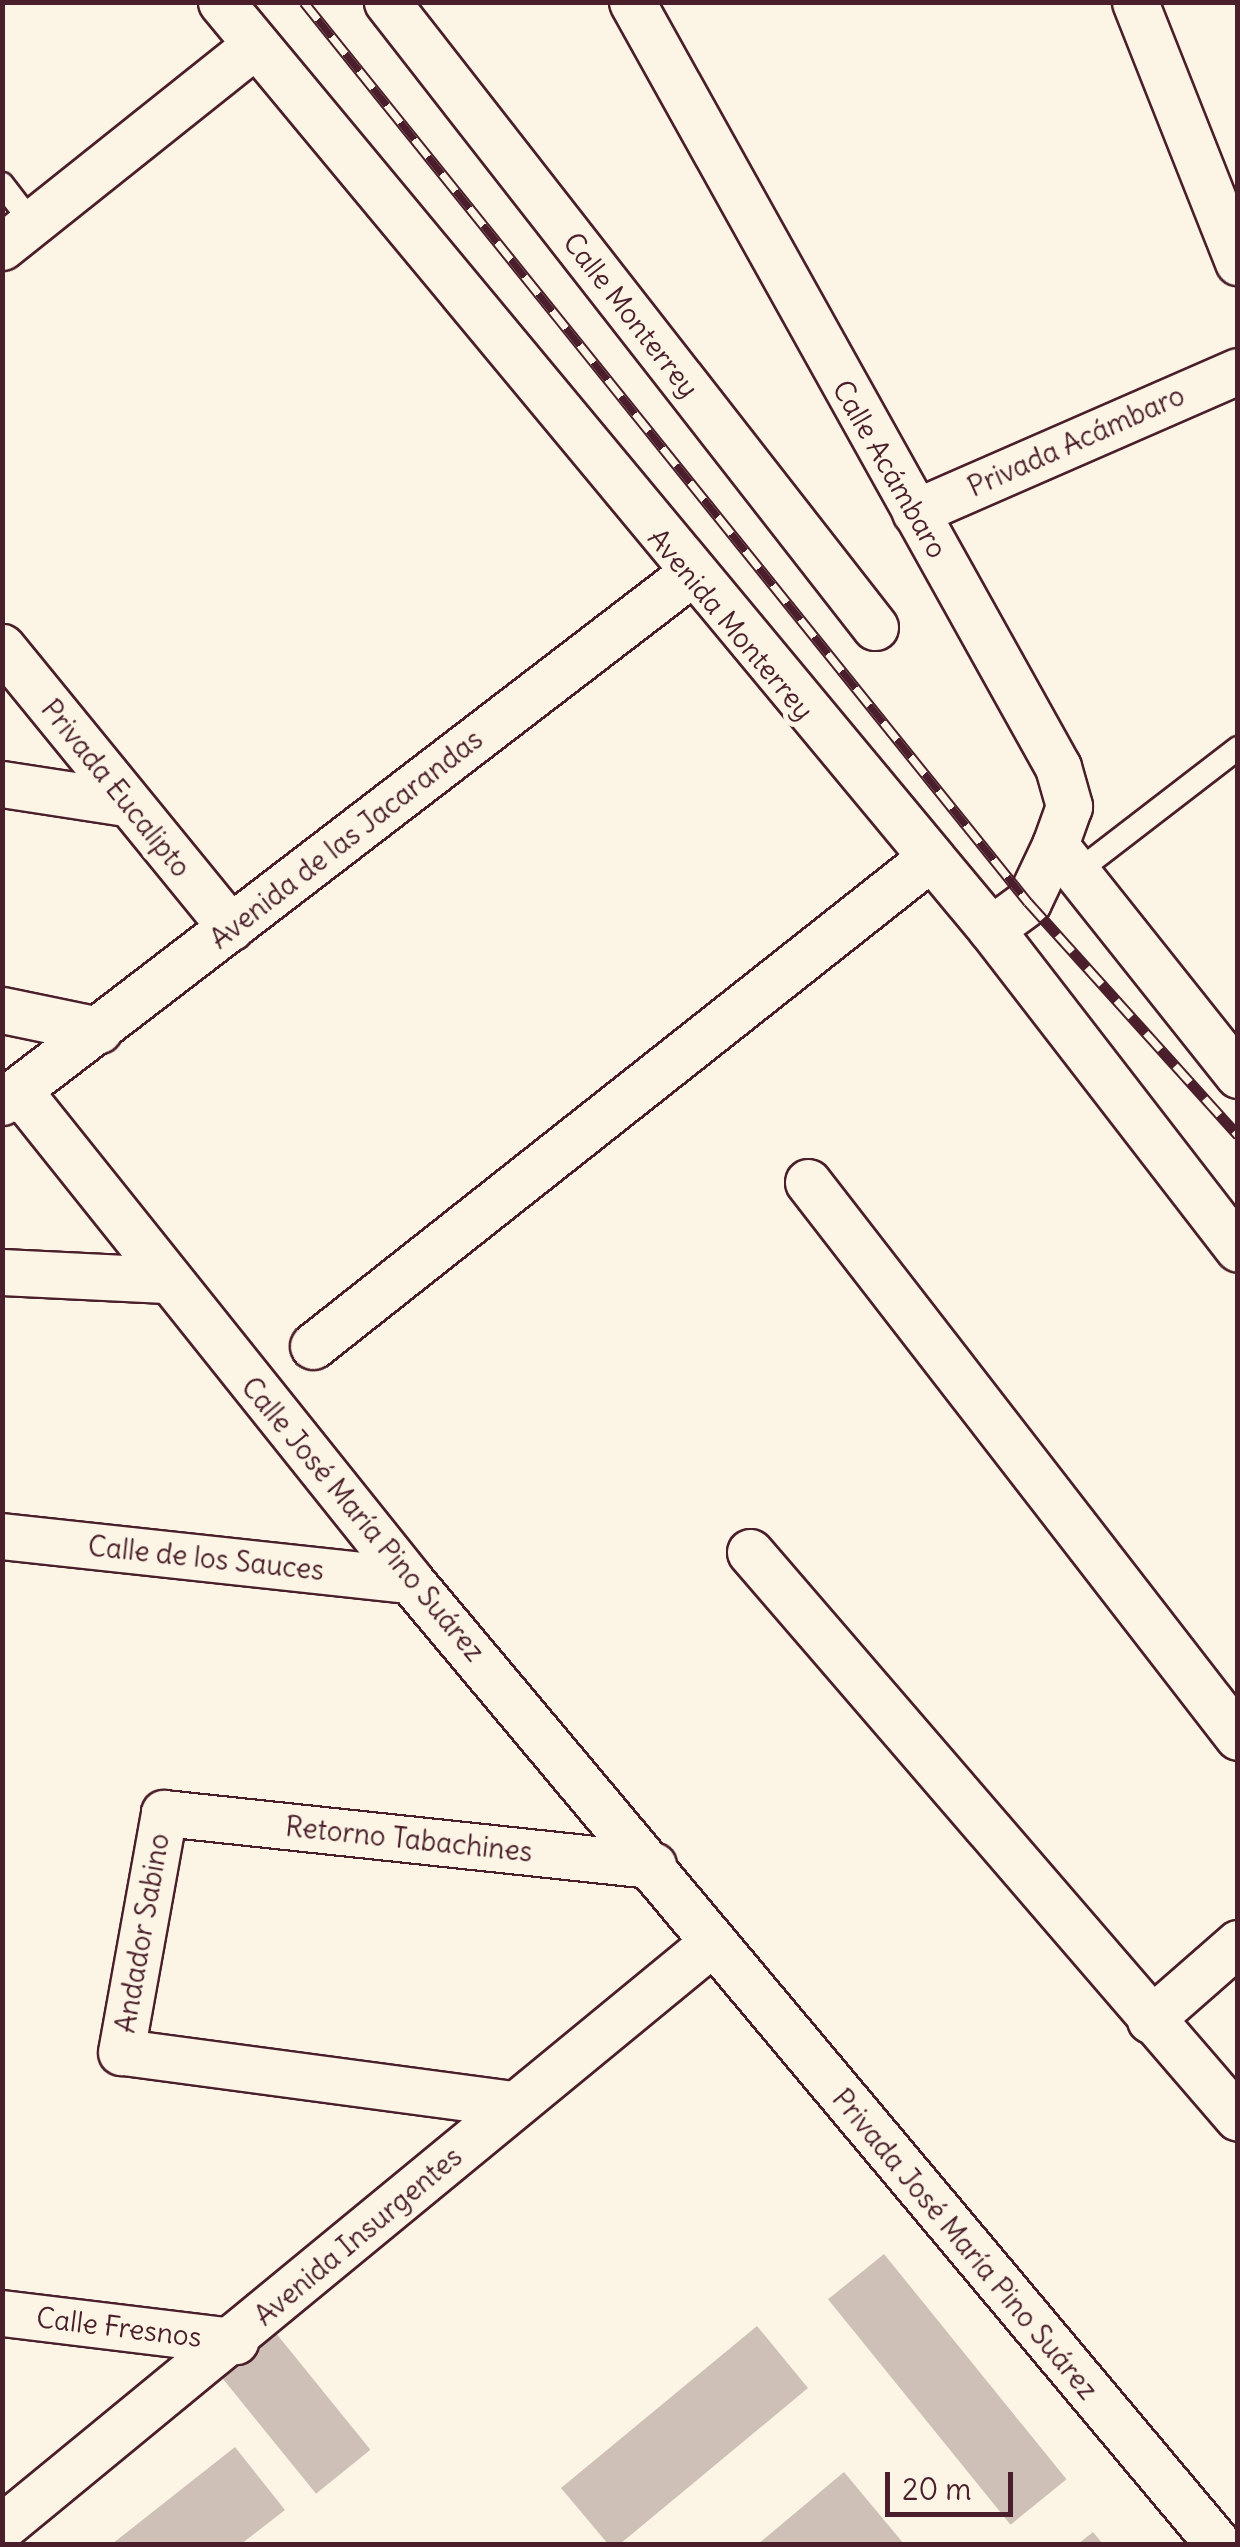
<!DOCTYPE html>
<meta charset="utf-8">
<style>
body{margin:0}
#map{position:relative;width:1240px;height:2547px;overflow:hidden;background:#fcf5e5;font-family:Delius,sans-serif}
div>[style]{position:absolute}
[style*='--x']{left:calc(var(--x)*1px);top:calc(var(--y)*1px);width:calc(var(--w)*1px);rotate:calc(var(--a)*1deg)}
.building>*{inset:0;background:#cfc0b7;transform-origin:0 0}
.roads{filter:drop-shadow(2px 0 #4a1f2b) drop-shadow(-2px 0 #4a1f2b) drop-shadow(0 2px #4a1f2b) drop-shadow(0 -2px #4a1f2b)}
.service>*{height:22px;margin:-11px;padding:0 11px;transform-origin:11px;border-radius:11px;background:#fcf5e5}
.minor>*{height:45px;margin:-22.5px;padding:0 22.5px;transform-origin:22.5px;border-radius:22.5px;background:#fcf5e5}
.rail>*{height:11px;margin-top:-5.5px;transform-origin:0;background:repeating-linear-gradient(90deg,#fcf5e5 0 22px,#4a1f2b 0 44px);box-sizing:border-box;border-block:2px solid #4a1f2b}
span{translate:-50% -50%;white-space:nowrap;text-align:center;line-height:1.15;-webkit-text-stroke:10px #fcf5e5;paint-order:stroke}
.street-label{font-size:28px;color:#4a1f2b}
.frame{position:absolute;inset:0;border:5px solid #4a1f2b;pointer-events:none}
.scale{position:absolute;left:885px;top:2472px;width:128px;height:45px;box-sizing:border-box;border:5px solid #4a1f2b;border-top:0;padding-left:12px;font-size:30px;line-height:35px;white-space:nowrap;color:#4a1f2b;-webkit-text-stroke:8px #fcf5e5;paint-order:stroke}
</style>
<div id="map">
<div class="building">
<div style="left:884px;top:2254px;width:290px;height:72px;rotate:51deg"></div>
<div style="clip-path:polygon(757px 2326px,808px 2388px,620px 2544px,608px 2544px,561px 2488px)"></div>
<div style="left:271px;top:2327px;width:158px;height:70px;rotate:51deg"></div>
<div style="clip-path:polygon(235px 2447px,285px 2510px,241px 2544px,112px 2544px)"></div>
<div style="clip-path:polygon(844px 2472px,904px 2544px,758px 2544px)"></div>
<div style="clip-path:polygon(1093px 2532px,1103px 2544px,1078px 2544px)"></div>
</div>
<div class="roads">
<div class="service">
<div style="--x:2;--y:184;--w:49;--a:52.4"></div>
<div style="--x:1077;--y:872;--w:203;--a:-37.6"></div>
</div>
<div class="minor">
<div style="--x:221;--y:2;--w:1205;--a:50.29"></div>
<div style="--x:991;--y:929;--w:404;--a:52.3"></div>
<div style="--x:387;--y:2;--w:793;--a:52.02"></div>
<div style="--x:632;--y:2;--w:876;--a:60.89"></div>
<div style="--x:1058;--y:767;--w:41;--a:74.2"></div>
<div style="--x:1069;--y:806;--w:41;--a:109.7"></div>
<div style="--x:1055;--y:845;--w:63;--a:115.3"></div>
<div style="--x:1028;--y:902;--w:46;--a:143.9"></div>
<div style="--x:1135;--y:2;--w:280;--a:68.4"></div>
<div style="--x:2;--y:247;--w:322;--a:-38.6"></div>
<div style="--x:915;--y:512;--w:352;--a:-23.6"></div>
<div style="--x:2;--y:647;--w:362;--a:50.8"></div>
<div style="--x:2;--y:784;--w:125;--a:8.7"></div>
<div style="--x:1055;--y:845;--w:294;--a:51.5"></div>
<div style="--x:2;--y:1010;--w:99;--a:11.7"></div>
<div style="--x:19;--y:1091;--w:626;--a:51.35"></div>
<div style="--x:410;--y:1580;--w:1258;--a:50.03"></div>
<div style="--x:2;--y:1102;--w:866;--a:-37.49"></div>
<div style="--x:808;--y:1182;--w:702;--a:52.23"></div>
<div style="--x:2;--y:1272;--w:164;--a:2.8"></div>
<div style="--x:313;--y:1346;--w:787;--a:-38.34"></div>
<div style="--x:2;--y:1536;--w:410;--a:6.2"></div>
<div style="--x:750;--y:1552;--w:747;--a:49.23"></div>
<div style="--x:1150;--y:2020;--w:117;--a:-41.2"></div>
<div style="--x:513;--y:2104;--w:395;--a:-172.4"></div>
<div style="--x:121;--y:2052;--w:243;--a:-79.8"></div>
<div style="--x:164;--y:1813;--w:492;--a:6.1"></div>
<div style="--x:2;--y:2313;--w:235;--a:6.9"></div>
<div style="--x:2;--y:2527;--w:919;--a:-39.44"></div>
</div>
</div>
<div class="rail">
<div style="--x:304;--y:2;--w:1155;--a:51.19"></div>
<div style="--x:1028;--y:902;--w:314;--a:48"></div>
</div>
<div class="street-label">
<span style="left:631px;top:315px;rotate:52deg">Calle Monterrey</span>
<span style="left:1076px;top:441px;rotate:-24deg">Privada Acámbaro</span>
<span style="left:890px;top:469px;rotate:60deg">Calle Acámbaro</span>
<span style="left:731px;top:624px;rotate:50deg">Avenida Monterrey</span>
<span style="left:116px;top:788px;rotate:51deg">Privada Eucalipto</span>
<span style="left:346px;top:839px;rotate:-38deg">Avenida de las Jacarandas</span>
<span style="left:363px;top:1519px;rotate:50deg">Calle José María Pino Suárez</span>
<span style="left:206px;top:1558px;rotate:6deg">Calle de los Sauces</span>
<span style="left:409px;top:1839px;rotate:6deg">Retorno Tabachines</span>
<span style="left:142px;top:1933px;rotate:-80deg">Andador Sabino</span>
<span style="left:358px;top:2236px;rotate:-40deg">Avenida Insurgentes</span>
<span style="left:965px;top:2244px;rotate:50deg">Privada José María Pino Suárez</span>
<span style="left:119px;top:2327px;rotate:7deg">Calle Fresnos</span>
</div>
<div class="frame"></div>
<div class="scale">20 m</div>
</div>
